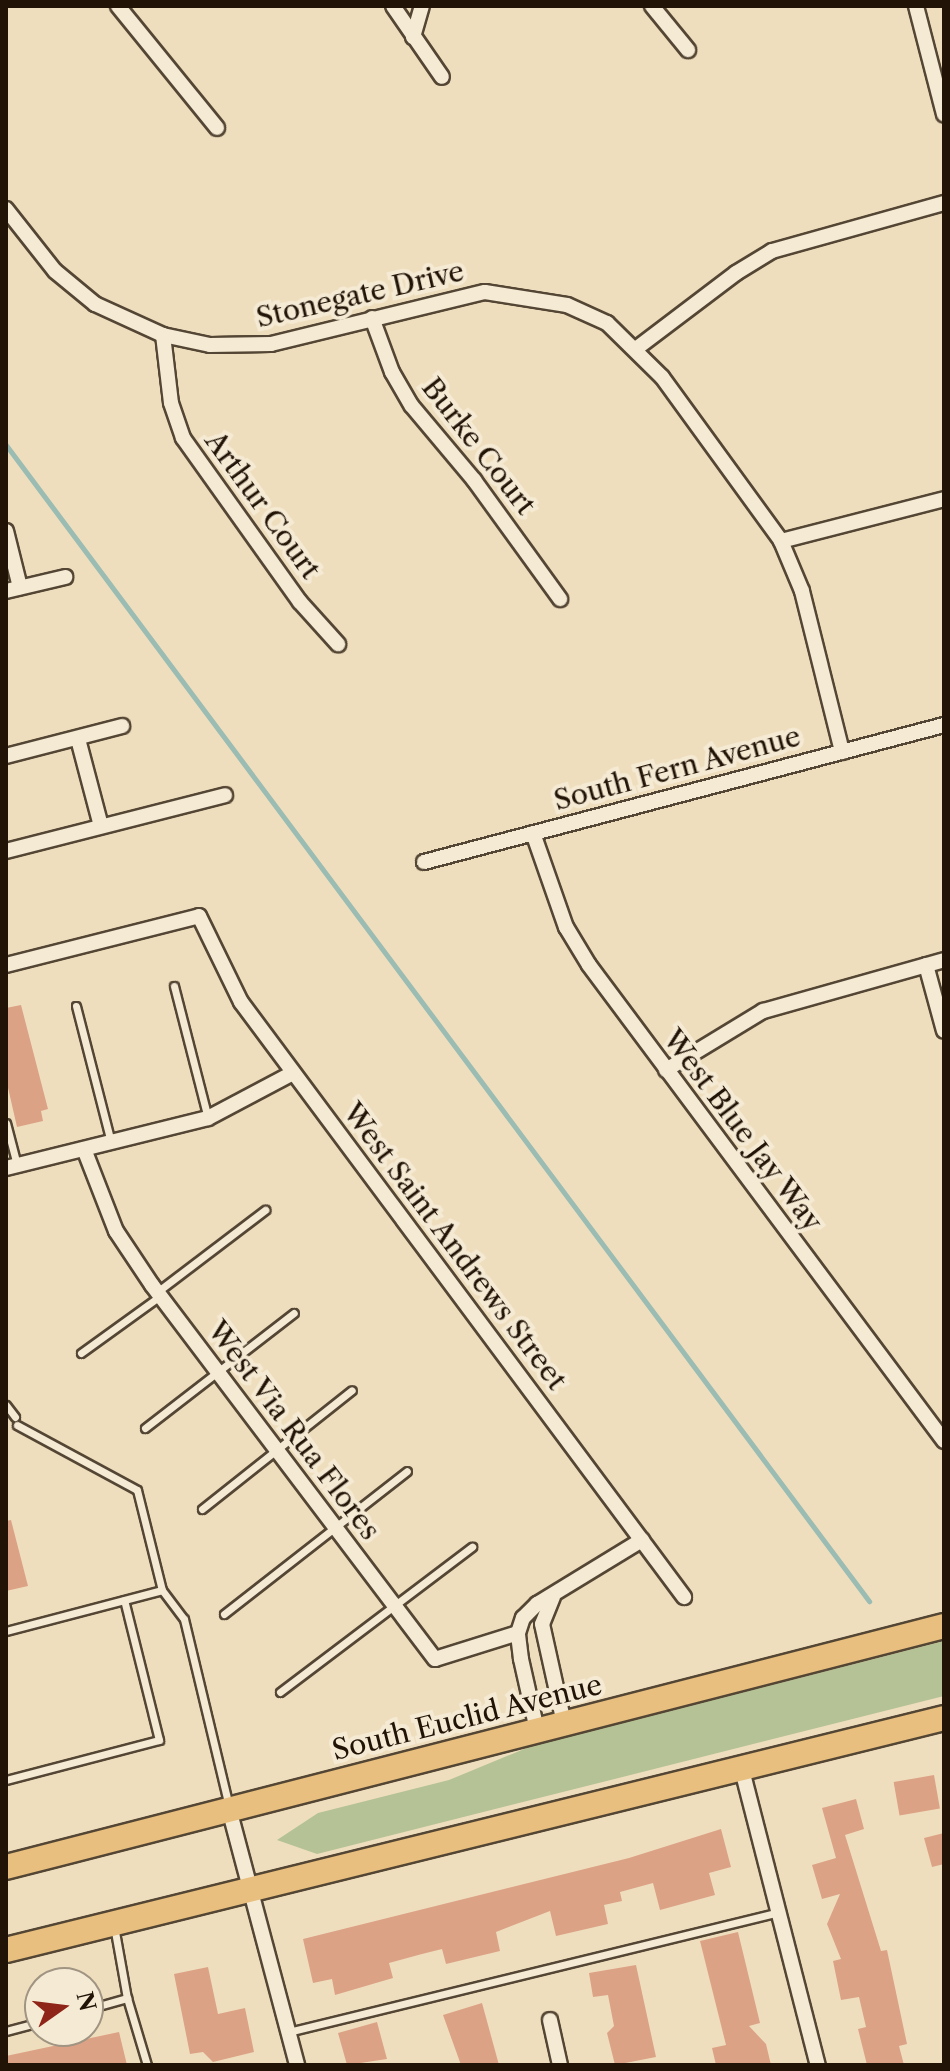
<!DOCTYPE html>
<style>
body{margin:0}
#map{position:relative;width:950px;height:2071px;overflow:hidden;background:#efdebd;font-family:"Libre Caslon Text",serif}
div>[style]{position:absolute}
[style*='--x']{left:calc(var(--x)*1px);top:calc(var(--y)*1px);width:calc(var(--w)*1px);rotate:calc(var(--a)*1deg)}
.green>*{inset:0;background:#b4c295}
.stream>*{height:5px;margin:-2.5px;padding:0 2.5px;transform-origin:2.5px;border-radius:2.5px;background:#9abcb3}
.building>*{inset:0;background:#dca286;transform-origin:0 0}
.roads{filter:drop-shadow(2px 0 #544634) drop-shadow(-2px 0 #544634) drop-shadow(0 2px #544634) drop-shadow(0 -2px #544634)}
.service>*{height:7px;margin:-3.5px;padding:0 3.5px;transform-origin:3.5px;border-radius:3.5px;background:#f5ead4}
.minor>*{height:14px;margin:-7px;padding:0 7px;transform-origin:7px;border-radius:7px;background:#f5ead4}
.primary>*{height:24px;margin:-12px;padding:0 12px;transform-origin:12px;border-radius:12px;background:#e8bf7e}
span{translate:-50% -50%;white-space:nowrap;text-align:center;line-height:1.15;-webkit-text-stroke:8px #f5ead4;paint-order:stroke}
.street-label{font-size:28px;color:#211306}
.frame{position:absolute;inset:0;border:8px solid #211306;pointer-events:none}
.north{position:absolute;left:24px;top:1967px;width:80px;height:80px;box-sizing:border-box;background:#f5ead4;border:2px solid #a09482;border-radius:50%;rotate:76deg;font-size:22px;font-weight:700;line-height:32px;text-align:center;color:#211306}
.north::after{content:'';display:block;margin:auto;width:28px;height:36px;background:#8f2418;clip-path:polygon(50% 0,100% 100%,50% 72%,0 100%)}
</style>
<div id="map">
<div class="green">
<div style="clip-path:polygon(944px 1641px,944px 1696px,317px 1854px,277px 1840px,318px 1813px,449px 1780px,529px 1747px)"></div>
</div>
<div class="stream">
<div style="--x:6;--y:445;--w:1443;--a:53.26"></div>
</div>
<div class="building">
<div style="clip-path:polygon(21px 1005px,48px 1109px,41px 1111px,43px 1121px,17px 1127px,6px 1079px,6px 1008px)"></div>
<div style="clip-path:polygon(11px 1520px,28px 1586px,6px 1591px,6px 1521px)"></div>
<div style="left:934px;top:1775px;width:34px;height:41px;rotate:80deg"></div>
<div style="clip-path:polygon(856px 1799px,864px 1829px,845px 1835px,881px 1951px,887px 1950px,907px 2044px,899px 2046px,904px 2065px,867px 2065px,858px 2029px,866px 2027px,859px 1997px,841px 2000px,833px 1961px,841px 1959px,827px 1924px,840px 1894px,822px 1899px,812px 1865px,836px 1858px,822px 1808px)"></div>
<div style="clip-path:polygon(721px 1829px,731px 1867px,709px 1873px,715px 1895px,660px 1910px,653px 1883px,620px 1892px,622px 1901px,604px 1905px,608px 1924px,556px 1936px,550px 1911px,496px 1932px,500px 1951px,446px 1964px,442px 1949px,422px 1954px,389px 1963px,393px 1978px,335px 1995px,332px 1979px,313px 1983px,303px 1939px,629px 1858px)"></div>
<div style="clip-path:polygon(944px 1833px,944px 1864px,932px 1867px,924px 1838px)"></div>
<div style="clip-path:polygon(738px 1932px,760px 2023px,749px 2026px,766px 2044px,771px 2065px,716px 2065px,712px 2048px,726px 2045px,700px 1941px)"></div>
<div style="clip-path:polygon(636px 1965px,656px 2057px,615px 2065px,607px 2033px,614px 2026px,608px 1995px,593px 1997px,589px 1973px)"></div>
<div style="clip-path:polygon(208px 1967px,218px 2014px,245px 2008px,254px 2052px,213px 2062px,203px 2052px,190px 2054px,174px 1974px)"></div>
<div style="clip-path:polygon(482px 2003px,499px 2065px,461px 2065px,443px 2015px)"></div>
<div style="clip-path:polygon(377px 2022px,387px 2059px,347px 2065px,338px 2033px)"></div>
<div style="clip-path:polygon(119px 2032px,127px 2065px,6px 2065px,6px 2056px)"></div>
</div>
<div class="roads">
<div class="service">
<div style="--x:174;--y:986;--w:136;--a:75.6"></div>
<div style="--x:76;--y:1006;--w:140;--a:75.6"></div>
<div style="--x:6;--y:1123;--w:43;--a:75.3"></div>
<div style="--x:157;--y:1292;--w:136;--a:-37.2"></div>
<div style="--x:81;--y:1353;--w:97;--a:-35.8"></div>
<div style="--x:6;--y:1405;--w:15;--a:53"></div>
<div style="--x:17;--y:1425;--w:136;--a:28.4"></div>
<div style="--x:137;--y:1490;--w:103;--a:76"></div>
<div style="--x:162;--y:1590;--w:36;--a:53"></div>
<div style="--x:184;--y:1619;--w:193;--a:76.5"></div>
<div style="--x:145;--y:1428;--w:188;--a:-37.7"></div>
<div style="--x:202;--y:1509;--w:191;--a:-38.4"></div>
<div style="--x:224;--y:1614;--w:232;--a:-38"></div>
<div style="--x:6;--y:1631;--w:161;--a:-14.7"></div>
<div style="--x:280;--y:1692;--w:241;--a:-37.1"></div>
<div style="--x:6;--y:1780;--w:158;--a:-14.7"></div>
<div style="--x:159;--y:1740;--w:144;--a:-104"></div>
<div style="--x:114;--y:1926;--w:73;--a:79.8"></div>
<div style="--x:88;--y:2009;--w:41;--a:-15.8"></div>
<div style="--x:127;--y:1998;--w:70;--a:73.4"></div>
<div style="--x:6;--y:2031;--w:35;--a:-15"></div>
<div style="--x:288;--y:2032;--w:505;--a:-13.73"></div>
</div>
<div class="minor">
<div style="--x:118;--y:6;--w:157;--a:50.9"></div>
<div style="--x:393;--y:6;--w:86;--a:55.4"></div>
<div style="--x:652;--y:6;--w:57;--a:50.7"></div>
<div style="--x:916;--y:6;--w:112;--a:75.5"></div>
<div style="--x:413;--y:37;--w:32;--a:-74"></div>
<div style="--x:6;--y:209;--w:79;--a:51.7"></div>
<div style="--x:55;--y:271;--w:52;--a:39.5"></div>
<div style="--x:95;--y:304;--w:75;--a:24.5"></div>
<div style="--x:163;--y:335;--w:48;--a:12"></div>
<div style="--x:210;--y:345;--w:61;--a:-0.9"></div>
<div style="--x:271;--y:344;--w:220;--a:-13.7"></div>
<div style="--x:485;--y:292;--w:83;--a:9"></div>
<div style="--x:567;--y:305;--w:44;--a:24.2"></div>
<div style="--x:607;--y:323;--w:77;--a:44.5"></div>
<div style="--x:662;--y:377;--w:203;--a:54"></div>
<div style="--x:781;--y:541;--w:54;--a:67.2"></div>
<div style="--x:802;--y:591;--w:166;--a:76"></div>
<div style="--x:372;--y:318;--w:58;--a:69.7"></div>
<div style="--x:392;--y:372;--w:39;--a:60"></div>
<div style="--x:412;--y:406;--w:97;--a:50"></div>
<div style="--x:474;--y:480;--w:147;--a:54.1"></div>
<div style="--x:163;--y:335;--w:68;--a:83.3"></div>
<div style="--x:171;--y:403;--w:37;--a:71"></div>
<div style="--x:183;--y:438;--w:201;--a:54.5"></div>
<div style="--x:300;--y:602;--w:57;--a:47.9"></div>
<div style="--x:637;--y:348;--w:124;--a:-37.1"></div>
<div style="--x:736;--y:273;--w:42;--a:-31.4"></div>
<div style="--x:772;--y:251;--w:179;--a:-15.6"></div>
<div style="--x:6;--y:531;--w:58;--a:76"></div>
<div style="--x:781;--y:541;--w:168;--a:-14.4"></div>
<div style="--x:6;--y:591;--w:61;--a:-13.3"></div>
<div style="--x:78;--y:739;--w:90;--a:75.2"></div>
<div style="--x:6;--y:756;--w:120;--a:-14.5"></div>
<div style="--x:533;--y:833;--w:100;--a:70.7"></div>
<div style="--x:566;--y:927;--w:44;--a:58.8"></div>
<div style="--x:589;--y:965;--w:594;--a:53.28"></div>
<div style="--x:6;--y:851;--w:226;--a:-14.3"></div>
<div style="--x:424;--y:862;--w:538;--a:-14.76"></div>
<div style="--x:6;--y:965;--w:199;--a:-14.2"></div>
<div style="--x:199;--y:916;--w:96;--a:64"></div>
<div style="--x:241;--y:1002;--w:742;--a:53.33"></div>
<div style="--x:926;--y:965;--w:68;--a:74.7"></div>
<div style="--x:666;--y:1070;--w:114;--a:-31.3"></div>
<div style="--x:763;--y:1011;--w:188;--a:-15.7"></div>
<div style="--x:84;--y:1149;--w:88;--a:68.7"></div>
<div style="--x:116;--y:1231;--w:65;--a:56.3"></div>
<div style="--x:152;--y:1285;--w:469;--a:52.9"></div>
<div style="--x:435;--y:1659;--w:87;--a:-17.4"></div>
<div style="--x:6;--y:1168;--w:208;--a:-13.9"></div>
<div style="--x:208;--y:1118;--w:96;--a:-27.9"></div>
<div style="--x:553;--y:1597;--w:29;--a:112"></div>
<div style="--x:542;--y:1624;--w:101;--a:77.5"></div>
<div style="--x:537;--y:1730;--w:73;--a:-102.7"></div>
<div style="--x:521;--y:1659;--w:26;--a:-97"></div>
<div style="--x:518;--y:1633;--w:16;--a:-72"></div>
<div style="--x:523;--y:1618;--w:20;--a:-45"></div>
<div style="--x:537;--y:1604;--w:123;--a:-31.4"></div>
<div style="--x:742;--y:1770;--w:305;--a:75.6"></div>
<div style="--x:229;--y:1809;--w:265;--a:75.1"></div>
<div style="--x:550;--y:2020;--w:46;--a:77.5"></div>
</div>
<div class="primary">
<div style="--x:6;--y:1867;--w:968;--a:-14.41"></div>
<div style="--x:6;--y:1950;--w:966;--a:-13.89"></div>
</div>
</div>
<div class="street-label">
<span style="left:360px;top:294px;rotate:-13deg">Stonegate Drive</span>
<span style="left:479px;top:446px;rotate:52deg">Burke Court</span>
<span style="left:263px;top:505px;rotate:54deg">Arthur Court</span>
<span style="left:677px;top:768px;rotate:-15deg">South Fern Avenue</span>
<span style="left:743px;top:1130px;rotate:53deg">West Blue Jay Way</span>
<span style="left:455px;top:1246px;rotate:53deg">West Saint Andrews Street</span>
<span style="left:294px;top:1430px;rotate:53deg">West Via Rua Flores</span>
<span style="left:467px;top:1717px;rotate:-14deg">South Euclid Avenue</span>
</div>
<div class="frame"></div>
<div class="north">N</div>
</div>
